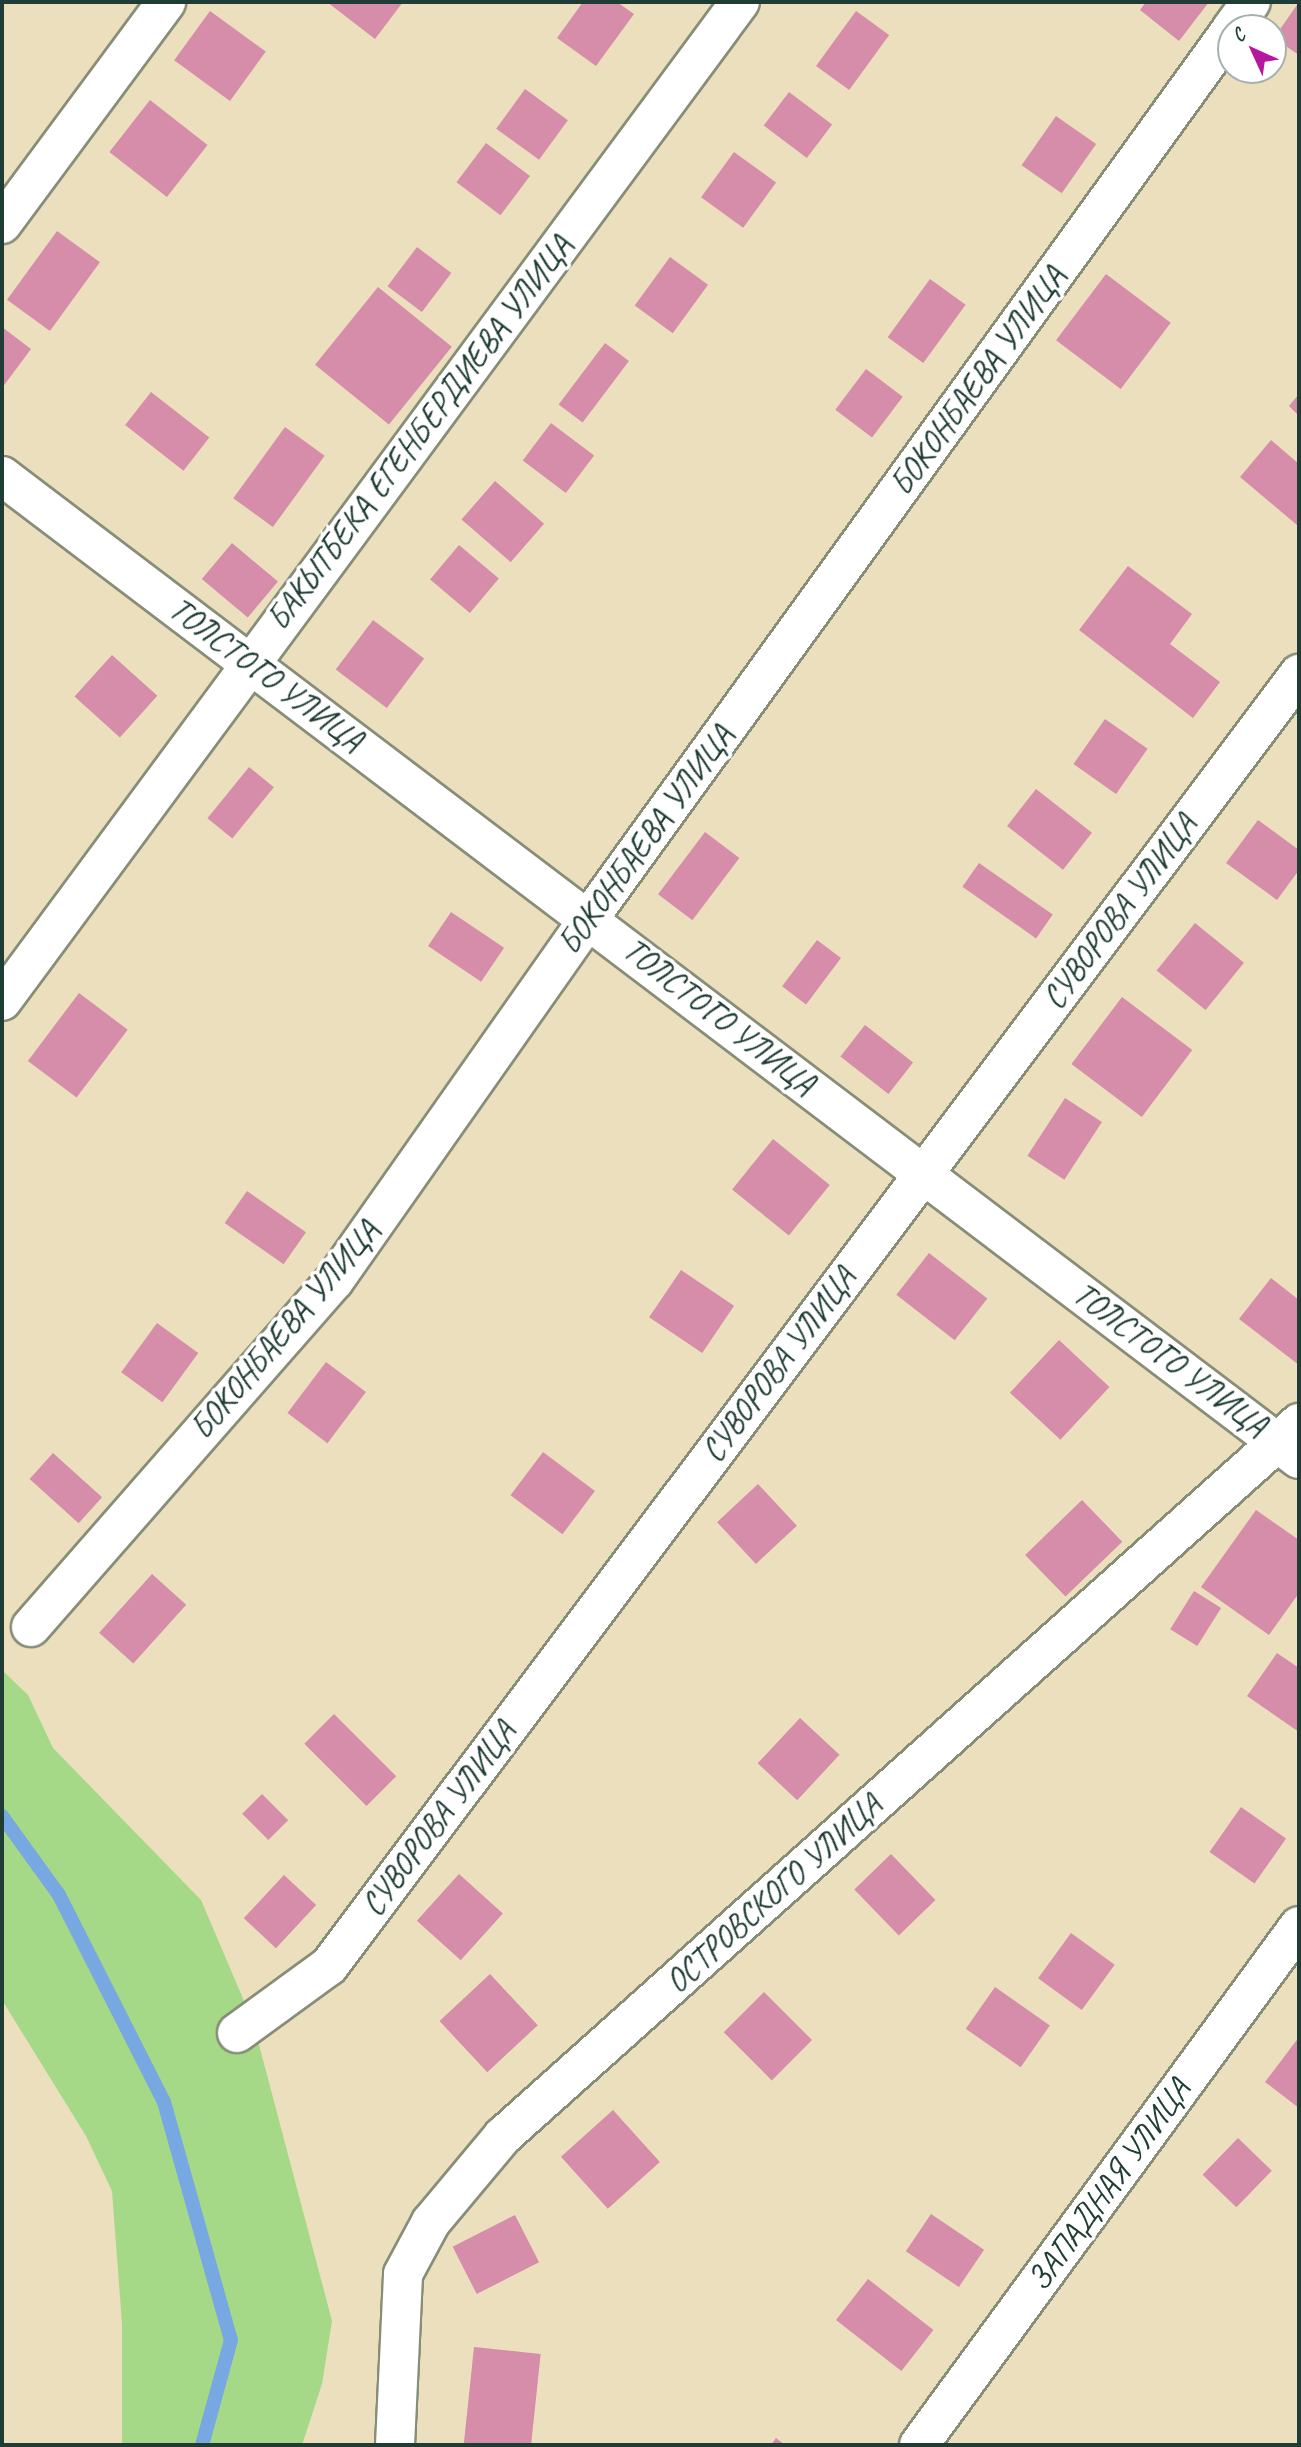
<!DOCTYPE html>
<meta charset="utf-8">
<style>
body{margin:0}
#map{position:relative;width:1301px;height:2447px;overflow:hidden;background:#ecdfbd;font-family:Caveat,sans-serif}
div>[style]{position:absolute}
[style*='--x']{left:calc(var(--x)*1px);top:calc(var(--y)*1px);width:calc(var(--w)*1px);rotate:calc(var(--a)*1deg)}
.green>*{inset:0;background:#a5d887}
.stream>*{height:14px;margin:-7px;padding:0 7px;transform-origin:7px;border-radius:7px;background:#77a8e2}
.building>*{inset:0;background:#d58daa;transform-origin:0 0}
.roads{filter:drop-shadow(2px 0 #868e78) drop-shadow(-2px 0 #868e78) drop-shadow(0 2px #868e78) drop-shadow(0 -2px #868e78)}
.minor>*{height:38px;margin:-19px;padding:0 19px;transform-origin:19px;border-radius:19px;background:#fff}
span{translate:-50% -50%;white-space:nowrap;text-align:center;line-height:1.15;-webkit-text-stroke:7px #fff;paint-order:stroke}
.street-label{font-size:33px;color:#1f3d34}
.frame{position:absolute;inset:0;border:4px solid #1f3d34;pointer-events:none}
.north{position:absolute;left:1217px;top:14px;width:70px;height:70px;box-sizing:border-box;background:#fff;border:2px solid #a5b1ae;border-radius:50%;rotate:315deg;font-size:19px;font-weight:700;line-height:28px;text-align:center;color:#1f3d34}
.north::after{content:'';display:block;margin:auto;width:24px;height:32px;background:#b5179e;clip-path:polygon(50% 0,100% 100%,50% 72%,0 100%)}
</style>
<div id="map">
<div class="green">
<div style="clip-path:polygon(2px 1670px,28px 1695px,53px 1748px,201px 1900px,253px 2022px,332px 2321px,322px 2384px,302px 2445px,122px 2445px,122px 2324px,112px 2191px,86px 2136px,2px 2000px)"></div>
</div>
<div class="stream">
<div style="--x:2;--y:1816;--w:97;--a:54.2"></div>
<div style="--x:59;--y:1895;--w:232;--a:63.1"></div>
<div style="--x:164;--y:2102;--w:247;--a:74.3"></div>
<div style="--x:231;--y:2340;--w:109;--a:105.4"></div>
</div>
<div class="building">
<div style="clip-path:polygon(327px 2px,403px 2px,375px 39px)"></div>
<div style="clip-path:polygon(583px 2px,617px 2px,634px 14px,596px 66px,557px 38px)"></div>
<div style="clip-path:polygon(1146px 2px,1209px 2px,1179px 41px,1140px 10px)"></div>
<div style="clip-path:polygon(1299px 2px,1299px 55px,1274px 38px)"></div>
<div style="left:210px;top:11px;width:69px;height:61px;rotate:36deg"></div>
<div style="left:856px;top:11px;width:41px;height:68px;rotate:36deg"></div>
<div style="left:525px;top:89px;width:53px;height:49px;rotate:36deg"></div>
<div style="left:789px;top:92px;width:54px;height:42px;rotate:37deg"></div>
<div style="left:150px;top:100px;width:73px;height:66px;rotate:38deg"></div>
<div style="left:1056px;top:116px;width:49px;height:60px;rotate:35deg"></div>
<div style="left:486px;top:143px;width:55px;height:49px;rotate:37deg"></div>
<div style="left:734px;top:152px;width:52px;height:56px;rotate:36deg"></div>
<div style="left:57px;top:231px;width:53px;height:85px;rotate:36deg"></div>
<div style="left:417px;top:247px;width:43px;height:49px;rotate:37deg"></div>
<div style="left:670px;top:257px;width:47px;height:60px;rotate:36deg"></div>
<div style="left:1106px;top:274px;width:81px;height:83px;rotate:37deg"></div>
<div style="left:930px;top:279px;width:44px;height:72px;rotate:36deg"></div>
<div style="left:378px;top:287px;width:95px;height:100px;rotate:39deg"></div>
<div style="clip-path:polygon(2px 327px,31px 349px,2px 388px)"></div>
<div style="left:605px;top:343px;width:30px;height:77px;rotate:37deg"></div>
<div style="left:866px;top:369px;width:46px;height:51px;rotate:37deg"></div>
<div style="left:151px;top:392px;width:74px;height:42px;rotate:38deg"></div>
<div style="clip-path:polygon(1299px 394px,1299px 416px,1289px 406px)"></div>
<div style="left:551px;top:423px;width:54px;height:47px;rotate:37deg"></div>
<div style="left:285px;top:427px;width:49px;height:88px;rotate:36deg"></div>
<div style="clip-path:polygon(1271px 440px,1299px 464px,1297px 525px,1240px 477px)"></div>
<div style="left:495px;top:481px;width:65px;height:51px;rotate:41deg"></div>
<div style="left:232px;top:543px;width:60px;height:47px;rotate:40deg"></div>
<div style="left:459px;top:545px;width:52px;height:45px;rotate:40deg"></div>
<div style="clip-path:polygon(1128px 566px,1192px 614px,1170px 644px,1220px 682px,1193px 718px,1079px 630px)"></div>
<div style="left:373px;top:620px;width:64px;height:62px;rotate:37deg"></div>
<div style="left:112px;top:655px;width:61px;height:56px;rotate:42deg"></div>
<div style="left:1105px;top:719px;width:52px;height:55px;rotate:35deg"></div>
<div style="left:249px;top:767px;width:32px;height:66px;rotate:39deg"></div>
<div style="left:1036px;top:789px;width:71px;height:47px;rotate:38deg"></div>
<div style="clip-path:polygon(1258px 820px,1299px 850px,1299px 870px,1277px 900px,1226px 863px)"></div>
<div style="left:705px;top:832px;width:43px;height:78px;rotate:37deg"></div>
<div style="left:979px;top:863px;width:90px;height:29px;rotate:35deg"></div>
<div style="left:451px;top:912px;width:64px;height:41px;rotate:34deg"></div>
<div style="left:1195px;top:923px;width:63px;height:61px;rotate:39deg"></div>
<div style="left:817px;top:940px;width:30px;height:58px;rotate:37deg"></div>
<div style="left:79px;top:993px;width:61px;height:85px;rotate:37deg"></div>
<div style="left:1122px;top:997px;width:88px;height:84px;rotate:37deg"></div>
<div style="left:865px;top:1025px;width:61px;height:40px;rotate:38deg"></div>
<div style="left:1065px;top:1098px;width:44px;height:69px;rotate:33deg"></div>
<div style="left:773px;top:1139px;width:73px;height:65px;rotate:39deg"></div>
<div style="left:247px;top:1191px;width:72px;height:39px;rotate:35deg"></div>
<div style="left:929px;top:1253px;width:74px;height:53px;rotate:38deg"></div>
<div style="left:681px;top:1270px;width:64px;height:57px;rotate:34deg"></div>
<div style="clip-path:polygon(1271px 1278px,1299px 1300px,1299px 1365px,1239px 1319px)"></div>
<div style="left:157px;top:1323px;width:51px;height:61px;rotate:36deg"></div>
<div style="left:1059px;top:1340px;width:69px;height:72px;rotate:43deg"></div>
<div style="left:326px;top:1362px;width:50px;height:64px;rotate:37deg"></div>
<div style="left:543px;top:1452px;width:65px;height:54px;rotate:37deg"></div>
<div style="left:53px;top:1453px;width:66px;height:35px;rotate:42deg"></div>
<div style="left:758px;top:1484px;width:57px;height:56px;rotate:47deg"></div>
<div style="left:1082px;top:1500px;width:58px;height:79px;rotate:46deg"></div>
<div style="clip-path:polygon(1256px 1510px,1299px 1540px,1299px 1593px,1269px 1635px,1201px 1587px)"></div>
<div style="left:152px;top:1574px;width:46px;height:79px;rotate:42deg"></div>
<div style="left:1194px;top:1591px;width:32px;height:45px;rotate:32deg"></div>
<div style="clip-path:polygon(1277px 1653px,1299px 1668px,1299px 1732px,1247px 1696px)"></div>
<div style="left:334px;top:1714px;width:88px;height:42px;rotate:45deg"></div>
<div style="left:800px;top:1718px;width:54px;height:62px;rotate:43deg"></div>
<div style="left:262px;top:1794px;width:37px;height:28px;rotate:45deg"></div>
<div style="left:1241px;top:1807px;width:55px;height:55px;rotate:35deg"></div>
<div style="left:891px;top:1854px;width:64px;height:51px;rotate:46deg"></div>
<div style="left:459px;top:1874px;width:59px;height:63px;rotate:42deg"></div>
<div style="left:284px;top:1875px;width:44px;height:59px;rotate:43deg"></div>
<div style="left:1071px;top:1933px;width:54px;height:56px;rotate:36deg"></div>
<div style="left:490px;top:1974px;width:70px;height:69px;rotate:47deg"></div>
<div style="left:995px;top:1987px;width:67px;height:51px;rotate:35deg"></div>
<div style="left:764px;top:1992px;width:68px;height:57px;rotate:45deg"></div>
<div style="clip-path:polygon(1299px 2037px,1299px 2108px,1265px 2082px)"></div>
<div style="left:613px;top:2110px;width:70px;height:70px;rotate:48deg"></div>
<div style="left:1238px;top:2138px;width:47px;height:51px;rotate:44deg"></div>
<div style="left:931px;top:2214px;width:64px;height:45px;rotate:34deg"></div>
<div style="left:515px;top:2215px;width:53px;height:70px;rotate:63deg"></div>
<div style="left:868px;top:2279px;width:83px;height:52px;rotate:38deg"></div>
<div style="left:474px;top:2347px;width:67px;height:99px;rotate:6deg"></div>
<div style="clip-path:polygon(776px 2438px,785px 2445px,771px 2445px)"></div>
</div>
<div class="roads">
<div class="minor">
<div style="--x:1232;--y:28;--w:32;--a:-54"></div>
<div style="--x:2;--y:224;--w:276;--a:-53.5"></div>
<div style="--x:2;--y:476;--w:1627;--a:37.16"></div>
<div style="--x:2;--y:1001;--w:1242;--a:-53.55"></div>
<div style="--x:31;--y:1627;--w:460;--a:-48.8"></div>
<div style="--x:334;--y:1281;--w:445;--a:-54.9"></div>
<div style="--x:590;--y:917;--w:1094;--a:-54.15"></div>
<div style="--x:237;--y:2033;--w:114;--a:-36.1"></div>
<div style="--x:329;--y:1966;--w:1616;--a:-53.1"></div>
<div style="--x:395;--y:2445;--w:171;--a:-87.3"></div>
<div style="--x:403;--y:2274;--w:59;--a:-61.7"></div>
<div style="--x:431;--y:2222;--w:112;--a:-50.1"></div>
<div style="--x:503;--y:2136;--w:1069;--a:-41.85"></div>
<div style="--x:919;--y:2445;--w:643;--a:-53.79"></div>
</div>
</div>
<div class="street-label">
<span style="left:978px;top:381px;rotate:-54deg">БОКОНБАЕВА УЛИЦА</span>
<span style="left:420px;top:433px;rotate:-53deg">БАКЫТБЕКА ЕГЕНБЕРДИЕВА УЛИЦА</span>
<span style="left:266px;top:675px;rotate:37deg">ТОЛСТОГО УЛИЦА</span>
<span style="left:646px;top:840px;rotate:-54deg">БОКОНБАЕВА УЛИЦА</span>
<span style="left:1120px;top:912px;rotate:-53deg">СУВОРОВА УЛИЦА</span>
<span style="left:719px;top:1017px;rotate:38deg">ТОЛСТОГО УЛИЦА</span>
<span style="left:285px;top:1330px;rotate:-50deg">БОКОНБАЕВА УЛИЦА</span>
<span style="left:1170px;top:1360px;rotate:37deg">ТОЛСТОГО УЛИЦА</span>
<span style="left:779px;top:1365px;rotate:-53deg">СУВОРОВА УЛИЦА</span>
<span style="left:439px;top:1819px;rotate:-53deg">СУВОРОВА УЛИЦА</span>
<span style="left:774px;top:1894px;rotate:-42deg">ОСТРОВСКОГО УЛИЦА</span>
<span style="left:1109px;top:2185px;rotate:-54deg">ЗАПАДНАЯ УЛИЦА</span>
</div>
<div class="frame"></div>
<div class="north">С</div>
</div>
